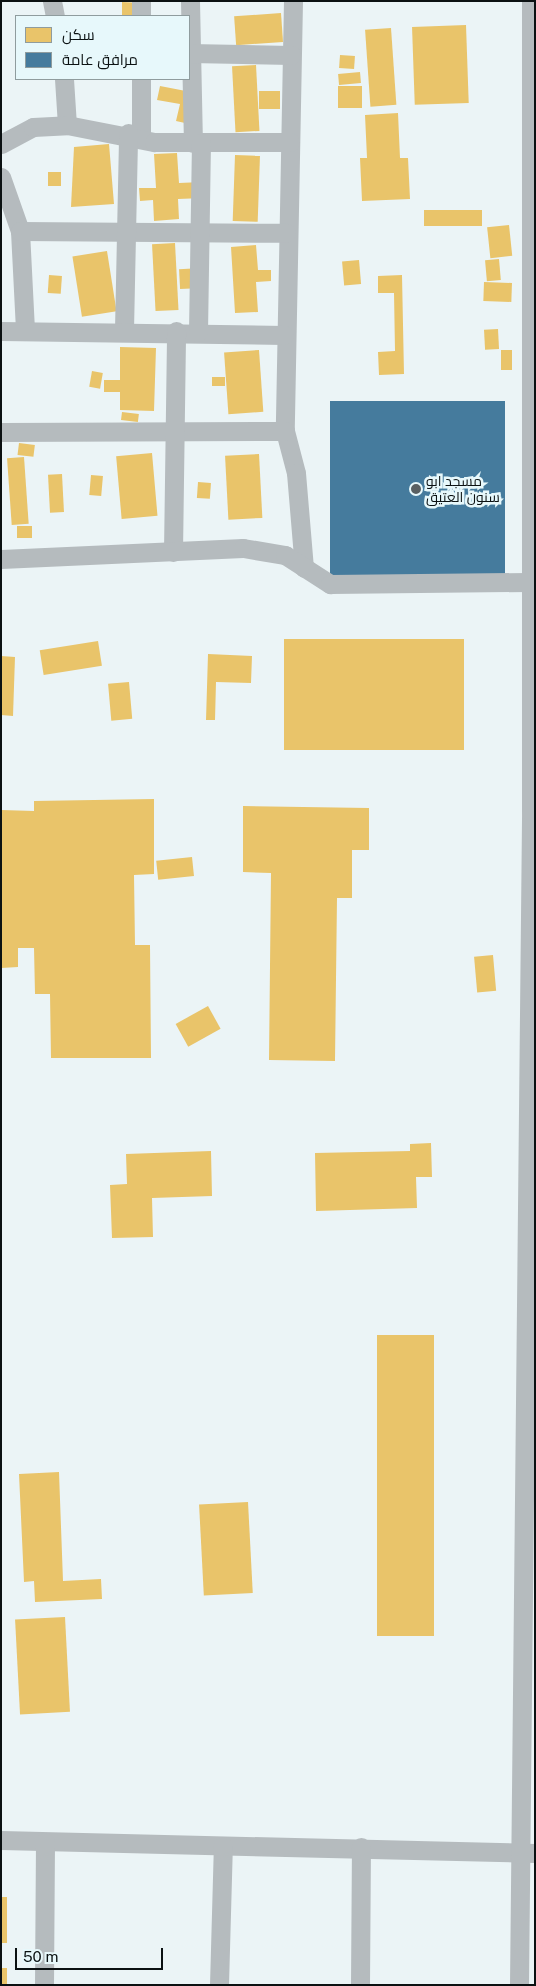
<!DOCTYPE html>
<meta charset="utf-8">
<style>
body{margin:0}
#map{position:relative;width:536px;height:1986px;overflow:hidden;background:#ebf4f6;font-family:"Public Sans",Cairo,sans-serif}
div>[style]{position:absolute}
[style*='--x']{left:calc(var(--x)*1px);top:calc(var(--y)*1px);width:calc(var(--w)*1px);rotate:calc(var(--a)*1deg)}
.homes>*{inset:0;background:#e9c46a;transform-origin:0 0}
.public>*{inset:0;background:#457b9d;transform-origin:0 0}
.street>*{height:19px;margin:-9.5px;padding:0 9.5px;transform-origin:9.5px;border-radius:9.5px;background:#b5bbbe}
.dots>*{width:14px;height:14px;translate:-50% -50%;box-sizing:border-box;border:2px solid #e7f8fb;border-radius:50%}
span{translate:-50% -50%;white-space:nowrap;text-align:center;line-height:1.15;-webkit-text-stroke:5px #e7f8fb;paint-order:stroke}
.poi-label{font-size:14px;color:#0b1112}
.left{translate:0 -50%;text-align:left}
.frame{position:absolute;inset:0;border:2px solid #0b1112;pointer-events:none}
.legend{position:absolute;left:15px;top:15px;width:175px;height:65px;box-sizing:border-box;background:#e7f8fb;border:1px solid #8f9c9e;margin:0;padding:6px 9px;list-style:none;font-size:15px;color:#0b1112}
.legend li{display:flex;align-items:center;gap:10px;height:25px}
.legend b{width:25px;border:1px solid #8f9c9e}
.scale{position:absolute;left:15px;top:1948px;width:148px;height:22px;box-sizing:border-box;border:2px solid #0b1112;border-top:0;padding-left:6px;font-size:15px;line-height:18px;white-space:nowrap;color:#0b1112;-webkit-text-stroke:4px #e7f8fb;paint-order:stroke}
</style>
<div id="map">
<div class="homes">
<div style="clip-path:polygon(122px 2px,143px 3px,134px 16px,122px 15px)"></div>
<div style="left:281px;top:13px;width:29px;height:47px;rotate:86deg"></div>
<div style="left:466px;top:25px;width:78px;height:54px;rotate:88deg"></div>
<div style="left:391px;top:28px;width:77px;height:26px;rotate:86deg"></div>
<div style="left:340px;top:55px;width:15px;height:13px;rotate:4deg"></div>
<div style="left:256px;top:65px;width:66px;height:24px;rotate:87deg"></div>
<div style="left:360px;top:72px;width:11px;height:22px;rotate:85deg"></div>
<div style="clip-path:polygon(160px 86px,191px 92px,185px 123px,176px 121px,180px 104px,157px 100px)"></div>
<div style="left:338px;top:86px;width:24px;height:22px"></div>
<div style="left:259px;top:91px;width:21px;height:18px"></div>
<div style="clip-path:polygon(398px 113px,400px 158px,408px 158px,410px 199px,362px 201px,360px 158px,367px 158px,365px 115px)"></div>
<div style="clip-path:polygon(109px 144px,114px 204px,71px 207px,74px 147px)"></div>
<div style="clip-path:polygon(177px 153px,179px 183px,202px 182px,203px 198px,178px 199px,179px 219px,154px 221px,153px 200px,140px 201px,139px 188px,156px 188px,154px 154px)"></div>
<div style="left:235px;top:155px;width:25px;height:66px;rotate:2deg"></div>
<div style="left:48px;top:172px;width:13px;height:14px"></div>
<div style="left:424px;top:210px;width:58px;height:16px"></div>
<div style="left:509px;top:225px;width:31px;height:22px;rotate:84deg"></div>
<div style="left:175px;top:243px;width:67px;height:23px;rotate:87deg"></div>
<div style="clip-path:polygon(256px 245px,258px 270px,271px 270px,271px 281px,256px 282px,258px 312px,235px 313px,231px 247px)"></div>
<div style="left:107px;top:251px;width:61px;height:35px;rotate:81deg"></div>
<div style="left:499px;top:259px;width:21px;height:14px;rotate:85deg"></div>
<div style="left:359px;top:260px;width:24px;height:17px;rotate:85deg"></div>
<div style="left:201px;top:268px;width:20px;height:22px;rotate:87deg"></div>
<div style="left:49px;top:275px;width:13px;height:18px;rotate:4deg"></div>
<div style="clip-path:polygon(402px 275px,404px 374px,379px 375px,378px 352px,395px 351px,394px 293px,378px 293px,378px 276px)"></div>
<div style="left:484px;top:282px;width:28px;height:19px;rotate:2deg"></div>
<div style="left:498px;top:329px;width:20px;height:14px;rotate:87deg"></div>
<div style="clip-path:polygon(120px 347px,156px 348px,154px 411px,120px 410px,120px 392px,104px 392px,104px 380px,120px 380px)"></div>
<div style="left:259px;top:350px;width:62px;height:35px;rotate:86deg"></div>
<div style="left:501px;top:350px;width:11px;height:20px"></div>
<div style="left:92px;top:371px;width:11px;height:16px;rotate:10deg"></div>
<div style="left:212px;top:377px;width:13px;height:9px"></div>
<div style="left:122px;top:412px;width:17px;height:8px;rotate:7deg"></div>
<div style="left:19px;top:443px;width:16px;height:12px;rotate:7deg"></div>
<div style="left:152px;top:453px;width:63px;height:36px;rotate:85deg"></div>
<div style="left:259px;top:454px;width:64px;height:34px;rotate:87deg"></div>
<div style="left:24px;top:457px;width:67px;height:17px;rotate:86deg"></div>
<div style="left:62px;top:474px;width:38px;height:14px;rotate:87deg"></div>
<div style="left:91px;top:475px;width:12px;height:20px;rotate:5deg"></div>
<div style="left:198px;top:482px;width:13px;height:16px;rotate:4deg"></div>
<div style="left:17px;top:526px;width:15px;height:12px"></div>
<div style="left:284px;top:639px;width:180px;height:111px"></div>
<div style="left:98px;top:641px;width:25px;height:59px;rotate:81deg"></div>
<div style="clip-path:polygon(208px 654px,252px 656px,251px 683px,216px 682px,215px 720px,206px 720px)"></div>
<div style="clip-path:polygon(1px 656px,15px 657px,13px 716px,1px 715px)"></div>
<div style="left:129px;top:682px;width:37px;height:21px;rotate:85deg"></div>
<div style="clip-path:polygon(154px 799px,154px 874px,134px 875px,135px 945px,150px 945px,151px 1058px,51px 1058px,50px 994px,35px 994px,34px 948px,18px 948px,18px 967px,1px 968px,1px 810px,34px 811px,34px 801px)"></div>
<div style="clip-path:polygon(243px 806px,369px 808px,369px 850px,352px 850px,352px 898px,337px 898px,335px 1061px,269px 1060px,271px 873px,243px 872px)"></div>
<div style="left:192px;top:857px;width:19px;height:36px;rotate:84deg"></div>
<div style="left:493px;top:955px;width:36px;height:19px;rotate:85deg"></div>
<div style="left:208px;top:1006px;width:26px;height:37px;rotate:61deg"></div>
<div style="clip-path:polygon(431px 1143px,432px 1177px,416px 1177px,417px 1208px,316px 1211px,315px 1153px,410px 1151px,410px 1144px)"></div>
<div style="clip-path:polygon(211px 1151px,212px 1196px,152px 1198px,153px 1237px,112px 1238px,110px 1185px,127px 1184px,126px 1154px)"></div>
<div style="left:377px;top:1335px;width:57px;height:301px"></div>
<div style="clip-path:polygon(59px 1472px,63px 1581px,101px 1579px,102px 1599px,35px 1602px,34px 1581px,24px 1582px,19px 1474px)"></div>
<div style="left:248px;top:1502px;width:91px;height:49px;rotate:87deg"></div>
<div style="left:65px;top:1617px;width:95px;height:50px;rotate:87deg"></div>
<div style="left:1px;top:1897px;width:6px;height:46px"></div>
<div style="left:1px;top:1968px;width:6px;height:17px"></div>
</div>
<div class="public">
<div style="left:505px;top:401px;width:176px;height:175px;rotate:90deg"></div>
</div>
<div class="street">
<div style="--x:52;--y:1;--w:15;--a:79"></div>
<div style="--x:141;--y:1;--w:15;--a:90"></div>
<div style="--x:190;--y:1;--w:142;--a:88.8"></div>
<div style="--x:293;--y:1;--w:430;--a:91.1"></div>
<div style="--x:285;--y:431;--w:43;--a:75.3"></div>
<div style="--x:296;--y:473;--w:95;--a:85.2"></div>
<div style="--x:189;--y:53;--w:102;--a:1.1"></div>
<div style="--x:64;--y:79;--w:46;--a:86.3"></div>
<div style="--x:141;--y:139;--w:60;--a:-90"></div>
<div style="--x:1;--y:144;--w:36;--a:-28"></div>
<div style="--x:33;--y:127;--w:34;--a:-3"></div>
<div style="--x:67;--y:125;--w:89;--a:11.1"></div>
<div style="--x:154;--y:142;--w:136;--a:0"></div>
<div style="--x:1;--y:177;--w:57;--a:70.6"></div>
<div style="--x:20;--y:231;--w:100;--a:87.1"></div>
<div style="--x:20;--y:231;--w:266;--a:0.4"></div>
<div style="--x:124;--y:330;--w:197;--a:-88.8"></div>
<div style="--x:1;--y:331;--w:283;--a:0.8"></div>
<div style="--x:198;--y:332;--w:189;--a:-89.1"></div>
<div style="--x:1;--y:432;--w:284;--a:-0.2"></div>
<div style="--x:173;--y:552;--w:221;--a:-89.2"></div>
<div style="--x:1;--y:559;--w:242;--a:-2.6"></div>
<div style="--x:243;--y:548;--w:43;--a:9.5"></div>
<div style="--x:285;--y:555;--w:54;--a:32.8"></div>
<div style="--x:330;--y:584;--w:199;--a:-0.6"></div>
<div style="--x:1;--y:1840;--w:534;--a:1.39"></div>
<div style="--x:44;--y:1985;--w:143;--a:-89.6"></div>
<div style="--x:219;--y:1985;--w:139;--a:-88.4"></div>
<div style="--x:360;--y:1985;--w:138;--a:-89.6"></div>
<div style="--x:519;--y:1985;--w:1174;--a:-89.41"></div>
<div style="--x:531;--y:811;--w:810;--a:-90"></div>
</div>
<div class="dots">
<div style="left:416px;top:489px;background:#596062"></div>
</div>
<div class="poi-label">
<span class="left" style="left:426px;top:489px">مسجد ابو<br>سنون العتيق</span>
</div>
<div class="frame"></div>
<ul class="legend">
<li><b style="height:14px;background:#e9c46a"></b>سكن</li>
<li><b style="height:14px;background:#457b9d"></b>مرافق عامة</li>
</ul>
<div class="scale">50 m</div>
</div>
